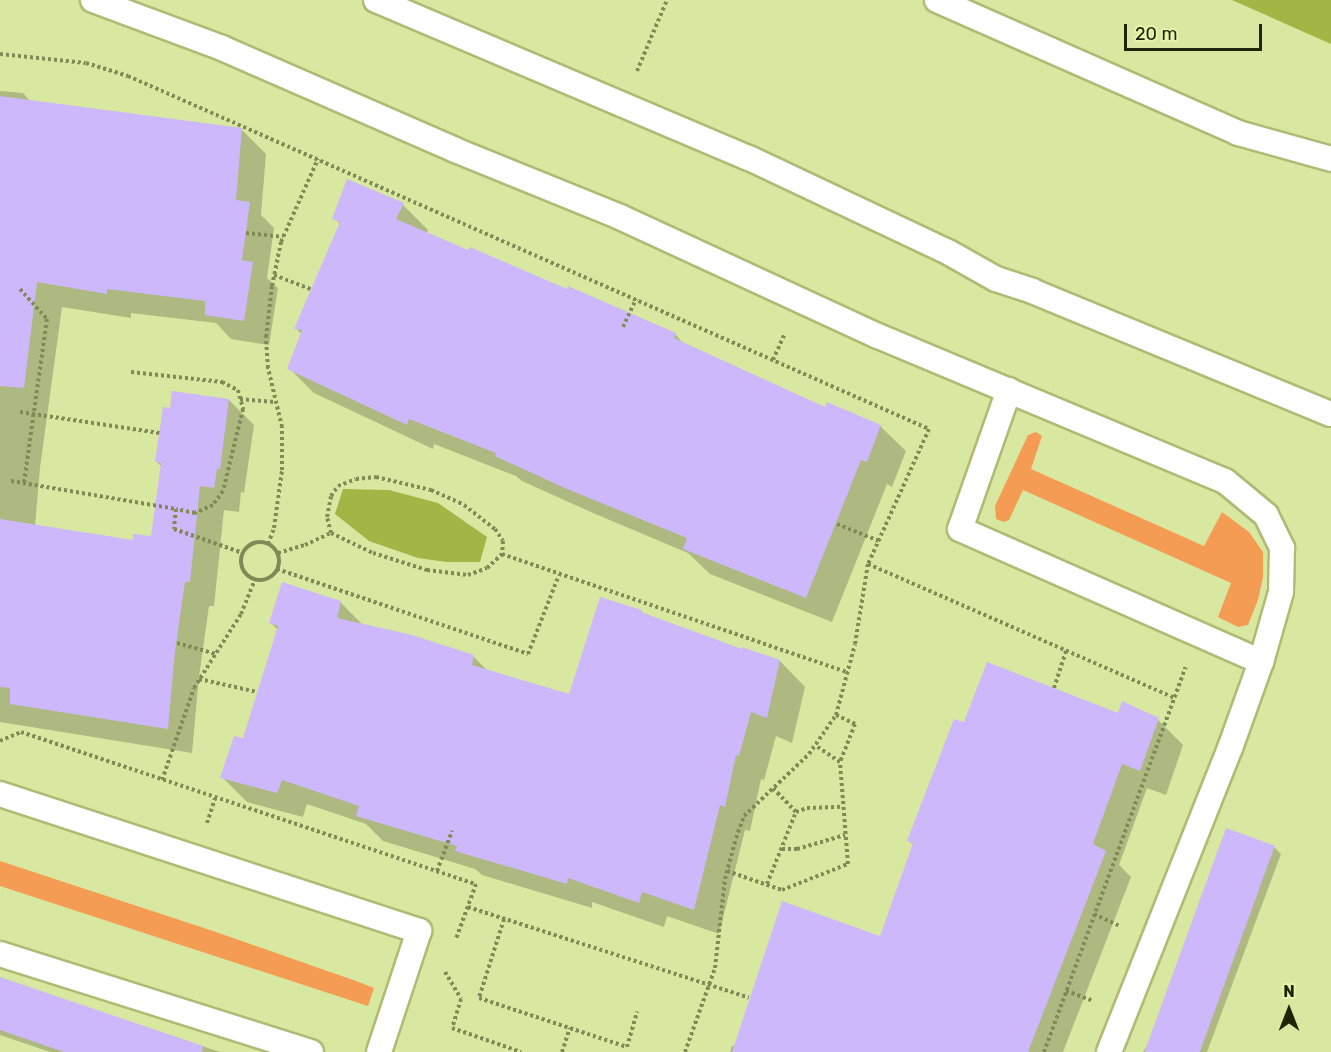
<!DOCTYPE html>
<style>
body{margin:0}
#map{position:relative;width:1331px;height:1052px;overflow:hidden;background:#d9e8a0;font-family:Rubik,sans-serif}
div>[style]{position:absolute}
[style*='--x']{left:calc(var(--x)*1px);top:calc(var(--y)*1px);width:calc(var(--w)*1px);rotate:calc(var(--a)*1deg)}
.green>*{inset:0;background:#f59c54}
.water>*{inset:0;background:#a3b545}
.shadow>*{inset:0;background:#0003}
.building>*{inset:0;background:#ccb8fb;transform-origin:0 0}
.path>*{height:4px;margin-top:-2px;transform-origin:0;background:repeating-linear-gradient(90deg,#808a56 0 3px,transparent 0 6px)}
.path>.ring{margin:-2px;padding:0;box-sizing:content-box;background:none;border:4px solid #808a56;border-radius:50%}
.roads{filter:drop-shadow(2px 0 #adbb75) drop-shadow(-2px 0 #adbb75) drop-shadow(0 2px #adbb75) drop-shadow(0 -2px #adbb75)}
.lane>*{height:24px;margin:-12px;padding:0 12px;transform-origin:12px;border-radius:12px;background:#fff}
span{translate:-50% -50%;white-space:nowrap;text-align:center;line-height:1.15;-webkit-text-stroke:6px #e6f5ac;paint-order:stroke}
.north{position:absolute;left:1259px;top:980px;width:60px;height:60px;-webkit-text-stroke:4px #e6f5ac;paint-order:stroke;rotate:0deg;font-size:16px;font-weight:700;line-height:24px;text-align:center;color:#202407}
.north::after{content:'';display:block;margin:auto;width:21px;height:27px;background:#202407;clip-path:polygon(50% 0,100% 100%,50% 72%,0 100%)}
.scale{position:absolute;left:1124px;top:24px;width:138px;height:27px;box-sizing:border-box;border:3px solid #202407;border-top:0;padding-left:8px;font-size:18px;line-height:21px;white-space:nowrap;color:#202407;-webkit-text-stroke:4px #e6f5ac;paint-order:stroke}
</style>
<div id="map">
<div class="green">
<div style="clip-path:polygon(1036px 432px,1042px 436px,1031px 469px,1204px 546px,1222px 512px,1249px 532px,1263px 552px,1263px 577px,1258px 600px,1248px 625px,1238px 627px,1218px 617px,1231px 583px,1023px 490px,1009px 520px,1004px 522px,996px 519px,995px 506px,1028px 435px)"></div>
<div style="clip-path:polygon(0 861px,213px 931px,356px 981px,374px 988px,368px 1006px,0 886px)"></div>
</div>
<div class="water">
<div style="clip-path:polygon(1232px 0,1331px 0,1331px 44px)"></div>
<div style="clip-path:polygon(343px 489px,389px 490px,438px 503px,487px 537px,480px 562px,446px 562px,418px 558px,369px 541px,335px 514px)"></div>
</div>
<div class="shadow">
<div style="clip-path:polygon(0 91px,23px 93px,31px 102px,241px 129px,266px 154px,261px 215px,274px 228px,267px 278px,278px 288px,269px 345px,231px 339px,216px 323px,131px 313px,131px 318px,62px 307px,40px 468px,35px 526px,134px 541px,152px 538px,162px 467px,157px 462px,171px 409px,229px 400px,254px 425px,244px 493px,241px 492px,239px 512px,224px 510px,214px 606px,209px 606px,199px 677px,192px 753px,0 722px)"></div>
<div style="clip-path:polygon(403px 205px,428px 230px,426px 234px,675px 334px,686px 346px,826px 409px,880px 426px,906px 451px,892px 487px,887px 484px,832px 622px,710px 574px,688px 553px,593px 513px,522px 481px,516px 476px,434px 444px,433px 449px,314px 393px,289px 368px,302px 335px,296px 328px,341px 225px,334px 218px)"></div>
<div style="clip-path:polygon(340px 602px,364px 626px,474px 657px,488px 671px,570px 696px,641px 611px,645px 615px,742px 651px,780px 661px,805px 687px,792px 743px,776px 736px,764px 780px,761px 779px,750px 831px,745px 830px,719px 934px,667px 916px,664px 927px,592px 902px,592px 908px,482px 875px,475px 869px,383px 841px,366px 824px,307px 804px,303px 817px,247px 802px,222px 777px,244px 740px,278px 630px,271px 623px)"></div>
<div style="clip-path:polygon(1119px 715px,1158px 720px,1183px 745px,1166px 795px,1147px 788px,1119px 865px,1131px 877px,1063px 1052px,730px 1052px,732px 1046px,735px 1046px,881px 938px,914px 846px,909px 841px,964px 724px)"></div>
<div style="clip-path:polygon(1274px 847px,1281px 854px,1207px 1052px,1143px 1052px)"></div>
<div style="clip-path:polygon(0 978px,220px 1052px,50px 1052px,0 1035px)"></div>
</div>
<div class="building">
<div style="clip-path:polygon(0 96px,242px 128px,236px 200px,250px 202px,242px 260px,253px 262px,244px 321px,205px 315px,205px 301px,107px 289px,107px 294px,37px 282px,24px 388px,0 386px)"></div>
<div style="clip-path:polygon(347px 179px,404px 203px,396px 219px,468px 250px,470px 247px,567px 289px,568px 286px,676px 333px,674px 338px,825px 407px,827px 402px,881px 425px,867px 462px,861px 460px,806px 598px,683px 549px,687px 538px,567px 489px,495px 456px,496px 453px,409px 419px,407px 425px,287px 369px,302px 330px,294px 329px,340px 222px,332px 219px)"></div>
<div style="clip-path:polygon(172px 391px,229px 399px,220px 469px,217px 469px,214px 488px,200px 486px,190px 582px,185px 582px,175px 651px,168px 729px,10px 704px,10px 688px,0 687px,0 519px,133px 540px,133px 534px,151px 536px,161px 463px,155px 462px,163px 407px,170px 408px)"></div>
<div style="clip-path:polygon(282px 582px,341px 601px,337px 618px,412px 635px,474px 655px,472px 665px,569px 694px,600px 597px,642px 610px,641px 612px,742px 649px,742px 647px,780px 660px,767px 718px,751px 712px,739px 756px,736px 755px,725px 807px,720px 805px,694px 910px,642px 892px,639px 903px,568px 878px,567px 884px,455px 851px,457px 846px,356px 816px,359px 806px,282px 780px,277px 793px,220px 778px,234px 736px,243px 738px,278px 626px,269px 623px)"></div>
<div style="clip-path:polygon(987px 662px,1118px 713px,1122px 701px,1159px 718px,1140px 771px,1122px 764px,1093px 844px,1106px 851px,1028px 1052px,732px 1052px,782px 901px,880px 936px,913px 843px,907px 841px,954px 719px,964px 722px)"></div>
<div style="left:1226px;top:828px;width:52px;height:239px;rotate:20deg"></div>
<div style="clip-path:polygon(0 977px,203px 1046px,202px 1052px,64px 1052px,0 1030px)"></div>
</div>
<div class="path">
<div style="--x:0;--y:54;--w:86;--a:6"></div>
<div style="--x:86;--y:63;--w:44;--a:17.2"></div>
<div style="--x:128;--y:76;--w:875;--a:23.78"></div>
<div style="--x:929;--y:429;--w:148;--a:114.3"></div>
<div style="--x:868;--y:564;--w:334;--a:23.6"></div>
<div style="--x:637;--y:71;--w:77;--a:-67.1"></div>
<div style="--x:246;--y:233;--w:37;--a:6"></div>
<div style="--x:274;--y:275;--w:40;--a:21"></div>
<div style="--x:20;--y:289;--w:40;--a:48"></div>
<div style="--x:47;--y:319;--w:166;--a:98"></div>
<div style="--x:623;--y:327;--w:31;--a:-65"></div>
<div style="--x:773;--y:360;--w:30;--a:-66"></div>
<div style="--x:131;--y:372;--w:92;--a:6.3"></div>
<div style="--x:222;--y:382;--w:18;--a:27"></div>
<div style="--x:238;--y:390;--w:20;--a:75"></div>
<div style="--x:243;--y:409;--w:84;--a:103.7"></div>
<div style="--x:223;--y:491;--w:17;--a:126"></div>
<div style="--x:213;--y:505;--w:20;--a:156"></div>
<div style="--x:195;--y:513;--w:19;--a:-168"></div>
<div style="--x:240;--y:399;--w:35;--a:5"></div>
<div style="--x:20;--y:412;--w:141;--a:8.6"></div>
<div style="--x:11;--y:481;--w:167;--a:9.6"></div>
<div style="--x:176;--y:509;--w:20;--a:96"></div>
<div style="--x:174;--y:529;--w:73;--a:19.2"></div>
<div style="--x:837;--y:524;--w:45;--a:22"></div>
<div style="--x:331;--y:533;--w:16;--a:-104"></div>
<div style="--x:327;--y:517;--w:21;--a:-79"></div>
<div style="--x:331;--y:496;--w:12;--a:-55"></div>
<div style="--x:338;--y:486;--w:19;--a:-21"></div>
<div style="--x:356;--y:479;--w:20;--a:-6"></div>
<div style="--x:376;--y:477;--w:57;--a:13.3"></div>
<div style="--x:431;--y:490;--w:36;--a:24"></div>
<div style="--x:464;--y:505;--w:39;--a:38"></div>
<div style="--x:495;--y:529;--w:14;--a:56"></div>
<div style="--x:503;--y:541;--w:13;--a:94"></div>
<div class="ring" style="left:241px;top:542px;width:34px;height:34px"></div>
<div style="--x:268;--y:544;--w:17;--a:-69"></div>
<div style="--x:274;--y:528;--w:59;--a:-82.1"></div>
<div style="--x:282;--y:470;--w:43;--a:-90"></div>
<div style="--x:282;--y:427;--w:61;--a:-103.3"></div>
<div style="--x:268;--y:368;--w:31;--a:-94"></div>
<div style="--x:266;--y:337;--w:51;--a:-83.3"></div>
<div style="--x:272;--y:286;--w:45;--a:-78.4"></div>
<div style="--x:281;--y:242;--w:91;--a:-66"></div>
<div style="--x:278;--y:553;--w:28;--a:-17"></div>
<div style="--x:305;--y:545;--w:29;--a:-25"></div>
<div style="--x:331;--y:533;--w:47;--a:25.5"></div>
<div style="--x:373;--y:553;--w:57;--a:17.5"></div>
<div style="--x:427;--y:570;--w:41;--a:7"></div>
<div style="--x:468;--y:575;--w:20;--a:-20"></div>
<div style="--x:487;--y:568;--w:21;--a:-43"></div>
<div style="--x:502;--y:554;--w:364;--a:18.9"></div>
<div style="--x:277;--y:569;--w:265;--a:18.7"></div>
<div style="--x:528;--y:654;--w:85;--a:-68.6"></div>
<div style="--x:177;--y:643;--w:41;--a:15.8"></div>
<div style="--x:199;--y:679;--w:59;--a:12.6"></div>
<div style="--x:1054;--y:688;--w:39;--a:-72"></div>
<div style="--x:836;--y:715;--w:21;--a:25"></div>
<div style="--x:855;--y:724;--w:41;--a:111.5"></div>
<div style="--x:0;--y:741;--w:23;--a:-23"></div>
<div style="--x:21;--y:732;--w:480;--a:18.5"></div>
<div style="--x:476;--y:884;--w:59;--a:110"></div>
<div style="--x:162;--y:780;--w:97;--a:-70.8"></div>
<div style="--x:194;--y:688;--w:88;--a:-57.6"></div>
<div style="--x:241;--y:614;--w:37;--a:-68"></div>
<div style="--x:796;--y:812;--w:12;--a:-20"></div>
<div style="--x:807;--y:808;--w:36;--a:-2"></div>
<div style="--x:207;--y:823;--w:26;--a:-72"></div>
<div style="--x:782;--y:849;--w:15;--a:0"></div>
<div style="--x:797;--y:849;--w:50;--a:-16.3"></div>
<div style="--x:437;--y:871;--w:43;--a:-69.4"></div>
<div style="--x:727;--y:871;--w:58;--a:19.1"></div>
<div style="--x:782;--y:890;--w:71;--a:-21.5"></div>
<div style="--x:848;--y:864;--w:102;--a:-94.5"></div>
<div style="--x:840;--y:762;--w:29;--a:-146"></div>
<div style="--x:767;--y:884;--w:78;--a:-68.1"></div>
<div style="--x:796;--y:812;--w:33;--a:-134"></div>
<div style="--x:468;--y:907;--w:295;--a:17.9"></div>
<div style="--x:1094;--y:914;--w:29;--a:25"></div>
<div style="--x:504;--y:919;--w:83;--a:107.6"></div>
<div style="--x:479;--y:998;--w:156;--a:18.3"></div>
<div style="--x:627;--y:1047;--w:37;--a:-74"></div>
<div style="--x:445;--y:972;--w:31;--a:59"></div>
<div style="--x:461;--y:999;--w:30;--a:107"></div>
<div style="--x:452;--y:1028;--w:73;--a:19.2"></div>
<div style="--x:1066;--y:991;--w:27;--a:20"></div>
<div style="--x:562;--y:1052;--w:25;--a:-72"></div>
<div style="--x:685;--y:1052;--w:89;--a:-70.3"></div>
<div style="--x:715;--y:968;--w:90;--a:-83.6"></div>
<div style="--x:725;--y:879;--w:42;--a:-75"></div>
<div style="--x:736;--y:838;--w:23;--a:-70"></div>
<div style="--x:744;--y:816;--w:90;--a:-43.6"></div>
<div style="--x:809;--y:754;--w:47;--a:-55.3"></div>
<div style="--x:836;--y:715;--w:73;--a:-75"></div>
<div style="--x:855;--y:644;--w:81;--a:-80.8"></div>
<div style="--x:1044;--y:1052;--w:410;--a:-69.8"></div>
</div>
<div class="roads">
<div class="lane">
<div style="--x:93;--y:0;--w:138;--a:20.4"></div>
<div style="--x:222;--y:48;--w:254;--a:23.6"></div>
<div style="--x:455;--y:150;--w:178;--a:22.1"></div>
<div style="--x:620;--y:217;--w:284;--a:24.8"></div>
<div style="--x:878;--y:336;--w:376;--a:22.7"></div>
<div style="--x:1225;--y:481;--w:53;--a:39.7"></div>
<div style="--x:1266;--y:515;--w:37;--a:64"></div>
<div style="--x:1282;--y:548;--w:44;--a:91.3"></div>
<div style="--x:1281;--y:592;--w:73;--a:105.9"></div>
<div style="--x:1261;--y:662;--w:91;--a:109.8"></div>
<div style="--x:1230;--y:748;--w:327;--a:111.7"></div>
<div style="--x:376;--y:0;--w:405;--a:23"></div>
<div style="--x:749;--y:158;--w:220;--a:25.3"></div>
<div style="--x:948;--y:252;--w:55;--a:29.4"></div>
<div style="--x:996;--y:279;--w:38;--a:18"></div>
<div style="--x:1032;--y:291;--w:323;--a:22.4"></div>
<div style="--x:937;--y:0;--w:329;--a:23.8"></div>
<div style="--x:1238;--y:133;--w:97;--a:15.6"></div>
<div style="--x:1009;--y:390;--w:147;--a:109.4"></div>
<div style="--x:960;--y:529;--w:329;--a:23.8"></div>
<div style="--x:0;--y:794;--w:441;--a:18.1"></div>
<div style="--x:419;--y:931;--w:127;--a:108.3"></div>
<div style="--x:0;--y:954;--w:326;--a:17.5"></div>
</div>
</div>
<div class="north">N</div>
<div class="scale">20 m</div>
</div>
